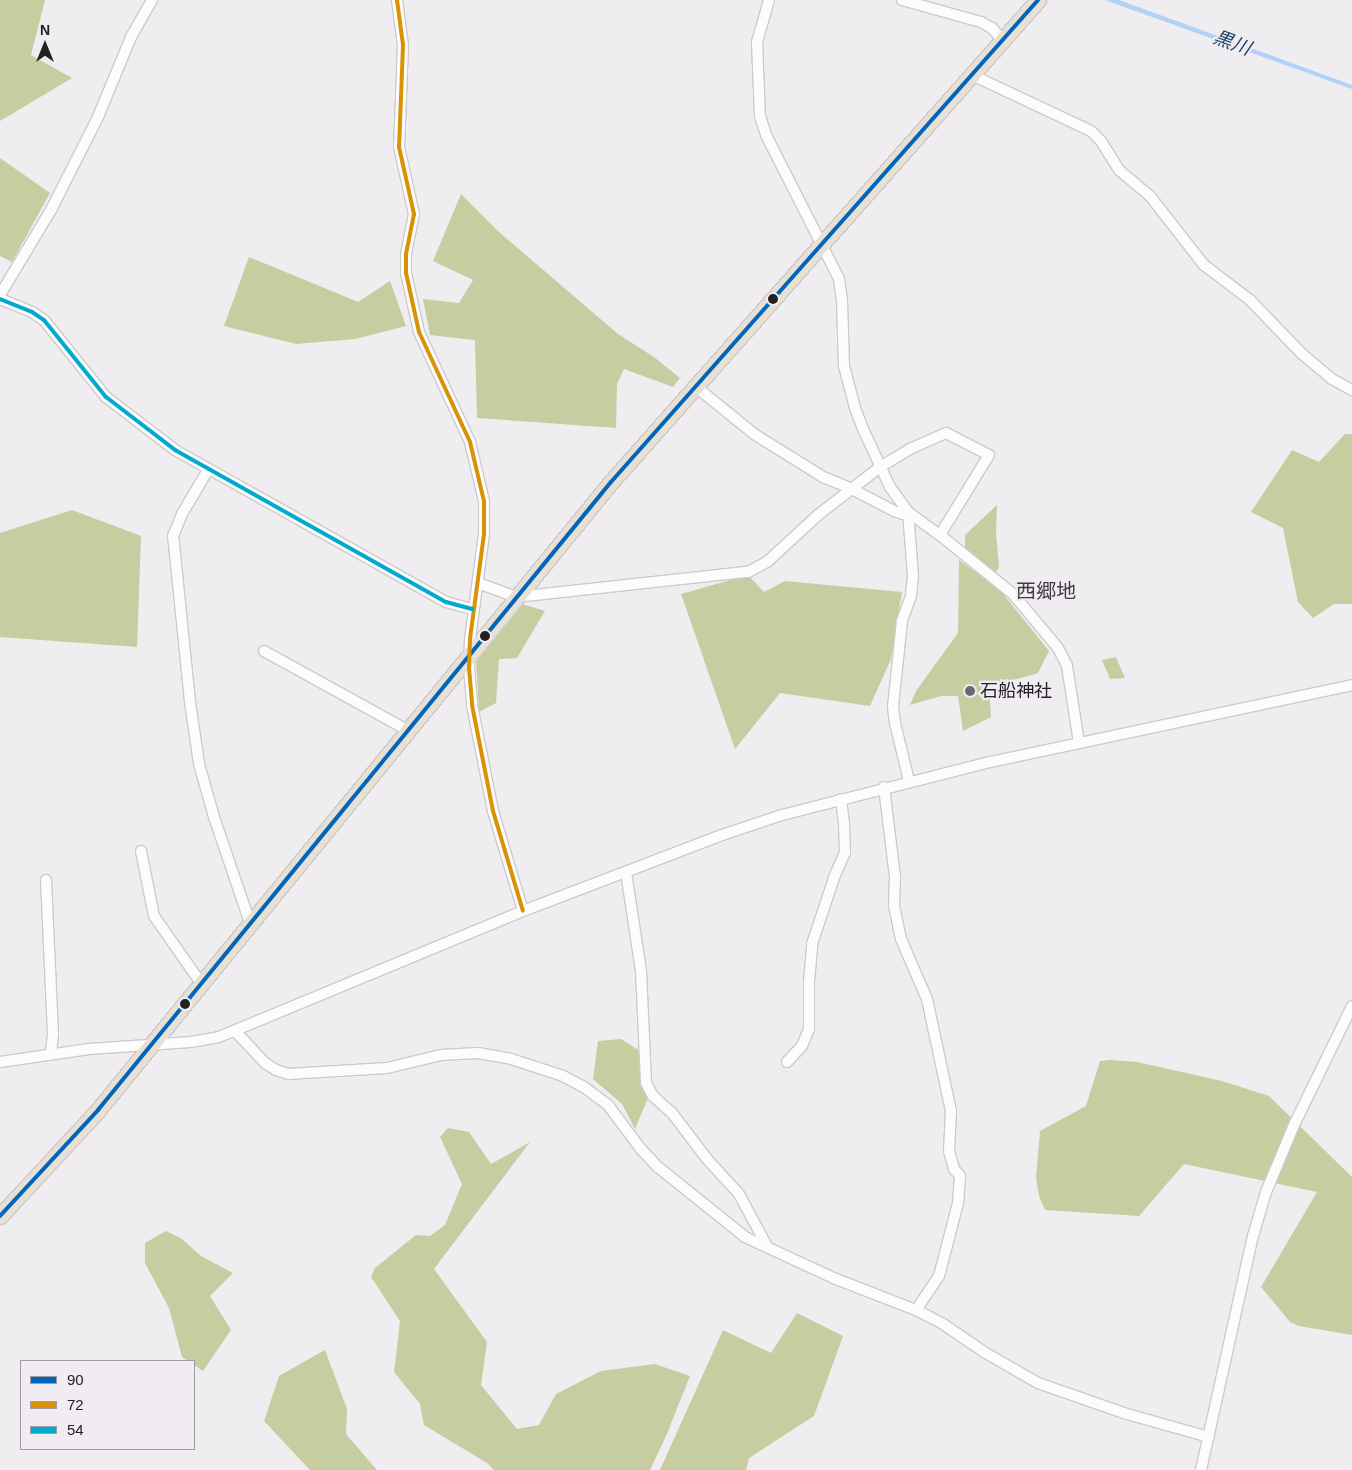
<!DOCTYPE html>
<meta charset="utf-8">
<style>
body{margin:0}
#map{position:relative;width:1352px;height:1470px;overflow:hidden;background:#f0edf0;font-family:Helvetica,"Noto Sans JP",sans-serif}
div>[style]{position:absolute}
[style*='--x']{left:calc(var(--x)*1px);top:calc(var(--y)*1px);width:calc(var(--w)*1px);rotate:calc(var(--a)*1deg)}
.forest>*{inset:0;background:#c5cda1}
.water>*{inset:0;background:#b1d2f6}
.roads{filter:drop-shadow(1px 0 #cccbcc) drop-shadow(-1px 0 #cccbcc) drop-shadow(0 1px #cccbcc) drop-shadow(0 -1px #cccbcc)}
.minor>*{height:10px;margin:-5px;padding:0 5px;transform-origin:5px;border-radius:5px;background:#fdfcfd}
.highway>*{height:15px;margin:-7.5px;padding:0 7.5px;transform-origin:7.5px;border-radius:7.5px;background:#e9e0d4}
.bus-1>*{height:4px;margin:-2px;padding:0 2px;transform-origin:2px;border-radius:2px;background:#0065bd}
.bus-2>*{height:4px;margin:-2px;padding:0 2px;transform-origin:2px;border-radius:2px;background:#d79205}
.bus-3>*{height:4px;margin:-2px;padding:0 2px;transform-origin:2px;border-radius:2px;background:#00a9ce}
.dots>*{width:14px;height:14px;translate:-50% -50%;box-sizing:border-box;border:2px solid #f1ecf1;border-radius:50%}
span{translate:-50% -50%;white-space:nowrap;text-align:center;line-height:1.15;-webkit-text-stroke:4.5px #f1ecf1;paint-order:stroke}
.poi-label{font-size:18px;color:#232123}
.left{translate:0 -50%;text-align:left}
.water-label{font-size:19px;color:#18436b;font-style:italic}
.quarter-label{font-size:20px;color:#403c40}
.legend{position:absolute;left:20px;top:1360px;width:175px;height:90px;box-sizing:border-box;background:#f1ecf1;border:1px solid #9f9b9f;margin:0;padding:6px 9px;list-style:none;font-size:15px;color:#232123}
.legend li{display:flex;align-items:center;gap:10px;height:25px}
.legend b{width:25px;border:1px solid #9f9b9f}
.north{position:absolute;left:20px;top:20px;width:50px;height:50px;-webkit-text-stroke:4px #f1ecf1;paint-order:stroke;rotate:0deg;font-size:14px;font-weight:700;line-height:20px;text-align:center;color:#232123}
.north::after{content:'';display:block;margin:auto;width:18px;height:22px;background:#232123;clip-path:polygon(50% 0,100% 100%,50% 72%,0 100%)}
</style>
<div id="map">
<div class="forest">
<div style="clip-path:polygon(0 0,45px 0,31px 55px,72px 78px,0 121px)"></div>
<div style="clip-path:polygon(0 158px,50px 193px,12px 262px,0 256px)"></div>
<div style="clip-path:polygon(461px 194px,499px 232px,618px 334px,654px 357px,680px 378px,673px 387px,624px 369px,617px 384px,616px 428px,477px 418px,475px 340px,430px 335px,423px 299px,459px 303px,473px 280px,433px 261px)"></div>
<div style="clip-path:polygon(249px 257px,358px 302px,390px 281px,406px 326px,355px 339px,296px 344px,224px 326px)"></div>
<div style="clip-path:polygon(1345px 434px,1352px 434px,1352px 604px,1334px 604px,1313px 618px,1298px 602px,1283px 528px,1251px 512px,1292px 450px,1319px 462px)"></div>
<div style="clip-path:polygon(997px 505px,996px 532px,999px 567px,995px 573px,965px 551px,965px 535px)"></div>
<div style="clip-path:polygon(72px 510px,141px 536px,137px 647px,0 637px,0 533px)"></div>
<div style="clip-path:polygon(959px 560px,1000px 590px,1049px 651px,1038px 673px,989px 687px,991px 717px,963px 731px,958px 696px,941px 696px,910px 705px,916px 691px,958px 633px)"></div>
<div style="clip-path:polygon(748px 575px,764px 592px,785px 581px,902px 592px,891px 659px,870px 706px,780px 693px,735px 749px,681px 594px)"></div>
<div style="clip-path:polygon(519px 603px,545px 611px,517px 658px,499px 659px,496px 703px,479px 712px,476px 660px)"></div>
<div style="clip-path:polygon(1116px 657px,1125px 678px,1110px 679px,1102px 660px)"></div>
<div style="clip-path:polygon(621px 1039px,640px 1051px,648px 1098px,635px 1129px,622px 1104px,593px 1079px,598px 1041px)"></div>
<div style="clip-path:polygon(1110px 1060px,1137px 1062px,1222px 1081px,1269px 1096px,1352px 1177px,1352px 1335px,1299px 1326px,1290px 1322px,1261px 1287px,1317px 1192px,1184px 1164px,1139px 1216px,1045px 1210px,1039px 1196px,1036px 1178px,1040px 1131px,1086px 1106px,1100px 1061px)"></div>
<div style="clip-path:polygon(448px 1128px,469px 1132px,491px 1164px,530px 1142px,434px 1269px,487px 1342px,481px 1385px,517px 1429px,539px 1425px,556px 1394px,601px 1371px,655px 1364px,690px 1376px,666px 1436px,650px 1470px,494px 1470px,487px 1463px,424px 1425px,420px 1404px,394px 1372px,400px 1321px,371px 1277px,375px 1268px,416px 1235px,430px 1236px,445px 1225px,462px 1184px,440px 1137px)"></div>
<div style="clip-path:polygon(166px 1231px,182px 1239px,201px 1256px,233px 1273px,210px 1296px,231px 1330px,203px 1371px,194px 1365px,194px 1361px,188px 1361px,182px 1357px,169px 1308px,145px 1263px,145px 1243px)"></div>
<div style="clip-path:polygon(797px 1313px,843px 1336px,814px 1416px,749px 1458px,746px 1470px,660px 1470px,723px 1330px,771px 1353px)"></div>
<div style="clip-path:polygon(325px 1350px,347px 1409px,346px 1434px,377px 1470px,310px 1470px,264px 1421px,279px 1376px)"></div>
</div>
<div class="water">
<div style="clip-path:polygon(1105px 0,1119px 0,1352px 85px,1352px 89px)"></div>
</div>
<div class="roads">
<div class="minor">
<div style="--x:397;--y:0;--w:45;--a:82.4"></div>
<div style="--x:403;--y:45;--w:102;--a:92.2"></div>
<div style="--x:399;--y:147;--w:69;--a:77.4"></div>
<div style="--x:414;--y:214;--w:41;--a:101.3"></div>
<div style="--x:406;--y:254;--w:19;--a:90"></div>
<div style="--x:406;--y:273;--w:60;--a:77.6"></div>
<div style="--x:419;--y:332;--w:121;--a:65.1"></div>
<div style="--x:470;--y:442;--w:61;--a:76.7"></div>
<div style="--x:484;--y:501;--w:33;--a:90"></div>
<div style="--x:484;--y:534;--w:106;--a:97.6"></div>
<div style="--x:470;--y:639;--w:29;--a:92"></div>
<div style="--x:469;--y:668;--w:37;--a:85"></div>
<div style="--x:472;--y:705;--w:108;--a:78.8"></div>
<div style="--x:493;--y:811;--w:104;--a:73.3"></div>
<div style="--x:769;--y:0;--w:44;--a:105.9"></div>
<div style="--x:757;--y:42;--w:74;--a:87.7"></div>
<div style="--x:760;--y:116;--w:20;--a:72"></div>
<div style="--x:766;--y:135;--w:161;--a:63.1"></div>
<div style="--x:839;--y:279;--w:21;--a:82"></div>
<div style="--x:842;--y:300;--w:66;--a:88.3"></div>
<div style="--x:844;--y:366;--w:43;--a:75.3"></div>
<div style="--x:855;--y:408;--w:25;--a:69"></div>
<div style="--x:864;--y:431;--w:62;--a:65.1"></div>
<div style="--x:890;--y:487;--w:31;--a:54"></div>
<div style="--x:908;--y:512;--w:39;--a:36"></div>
<div style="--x:940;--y:535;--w:94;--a:38.9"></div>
<div style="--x:1013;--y:594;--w:70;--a:50.2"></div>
<div style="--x:1058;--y:648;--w:20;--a:63"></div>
<div style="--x:1067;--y:666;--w:78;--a:81.1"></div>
<div style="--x:902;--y:0;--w:82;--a:15.6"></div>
<div style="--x:981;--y:22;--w:13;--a:29"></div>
<div style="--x:992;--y:28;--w:16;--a:50"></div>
<div style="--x:972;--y:75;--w:132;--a:25.2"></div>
<div style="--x:1091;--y:131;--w:14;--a:45"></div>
<div style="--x:1101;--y:141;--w:34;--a:58"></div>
<div style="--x:1119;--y:170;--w:40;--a:40"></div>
<div style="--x:1150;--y:196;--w:88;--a:52"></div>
<div style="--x:1204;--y:265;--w:58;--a:37.3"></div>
<div style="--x:1250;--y:300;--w:74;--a:46.1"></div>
<div style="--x:1301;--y:353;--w:40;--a:40"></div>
<div style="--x:1332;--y:379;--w:23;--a:29"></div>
<div style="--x:0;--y:295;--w:101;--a:-59.1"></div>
<div style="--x:52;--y:208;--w:102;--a:-63.2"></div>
<div style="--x:98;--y:117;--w:87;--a:-67.6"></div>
<div style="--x:131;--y:37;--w:43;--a:-60.4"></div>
<div style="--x:0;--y:299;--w:35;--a:22"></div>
<div style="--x:32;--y:312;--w:14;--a:34"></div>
<div style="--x:44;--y:320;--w:99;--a:51.2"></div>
<div style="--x:106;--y:397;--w:87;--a:37.5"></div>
<div style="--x:175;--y:450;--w:311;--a:29.3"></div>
<div style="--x:446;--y:602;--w:27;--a:15"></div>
<div style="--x:695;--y:386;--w:76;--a:39.1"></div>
<div style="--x:754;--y:434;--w:81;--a:31.9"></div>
<div style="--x:823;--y:477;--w:29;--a:22"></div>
<div style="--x:850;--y:488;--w:50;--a:27.6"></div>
<div style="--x:894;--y:511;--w:9;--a:18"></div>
<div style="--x:903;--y:514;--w:5;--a:-22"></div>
<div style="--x:908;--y:512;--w:64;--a:85.5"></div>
<div style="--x:913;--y:576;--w:20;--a:96"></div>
<div style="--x:911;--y:596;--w:27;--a:110"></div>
<div style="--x:902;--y:621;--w:86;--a:96"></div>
<div style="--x:893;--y:707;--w:16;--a:83"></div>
<div style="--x:895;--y:723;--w:60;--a:76.4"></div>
<div style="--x:208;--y:470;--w:51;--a:120.6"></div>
<div style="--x:182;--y:514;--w:24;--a:112"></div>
<div style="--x:173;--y:536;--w:8;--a:83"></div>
<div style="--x:174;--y:544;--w:159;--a:84.2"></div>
<div style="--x:190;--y:702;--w:63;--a:81.7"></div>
<div style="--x:199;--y:764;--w:58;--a:74.1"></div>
<div style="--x:215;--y:820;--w:109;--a:71.2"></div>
<div style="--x:478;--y:583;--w:40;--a:20.2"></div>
<div style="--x:516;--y:597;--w:233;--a:-6.2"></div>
<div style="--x:748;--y:572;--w:21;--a:-28"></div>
<div style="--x:767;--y:562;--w:69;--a:-42.7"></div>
<div style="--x:818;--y:515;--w:78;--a:-37.7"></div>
<div style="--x:880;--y:467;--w:37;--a:-31"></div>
<div style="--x:912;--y:448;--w:37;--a:-24"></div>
<div style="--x:946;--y:433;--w:48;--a:27.1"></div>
<div style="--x:989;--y:455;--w:94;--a:121.5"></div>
<div style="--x:264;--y:651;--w:163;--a:28.9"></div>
<div style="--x:884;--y:787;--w:91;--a:83"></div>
<div style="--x:895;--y:877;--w:29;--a:92"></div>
<div style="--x:894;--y:906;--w:34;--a:78"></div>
<div style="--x:901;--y:939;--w:65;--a:66.6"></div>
<div style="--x:927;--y:999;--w:115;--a:77.9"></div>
<div style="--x:951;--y:1111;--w:40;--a:92.9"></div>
<div style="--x:949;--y:1151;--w:19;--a:74"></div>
<div style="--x:954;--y:1169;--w:9;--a:49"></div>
<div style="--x:960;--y:1176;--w:27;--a:94"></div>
<div style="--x:958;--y:1203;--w:75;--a:104.6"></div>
<div style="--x:939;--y:1276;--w:41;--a:124.1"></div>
<div style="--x:141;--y:851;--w:66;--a:78.7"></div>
<div style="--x:154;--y:916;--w:82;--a:55"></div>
<div style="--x:626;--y:872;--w:100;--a:81.4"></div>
<div style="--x:641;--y:971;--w:112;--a:87.4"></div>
<div style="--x:646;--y:1083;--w:15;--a:62"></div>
<div style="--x:653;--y:1096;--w:25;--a:42"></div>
<div style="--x:672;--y:1113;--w:58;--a:52.7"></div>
<div style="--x:707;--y:1159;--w:47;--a:47.6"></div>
<div style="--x:739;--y:1194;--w:61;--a:61.8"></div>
<div style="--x:46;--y:880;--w:154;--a:87.4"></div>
<div style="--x:53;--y:1034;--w:19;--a:96"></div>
<div style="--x:235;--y:1031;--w:44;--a:46.8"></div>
<div style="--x:265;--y:1063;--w:13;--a:32"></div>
<div style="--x:276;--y:1070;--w:13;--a:18"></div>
<div style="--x:288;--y:1074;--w:99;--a:-3.5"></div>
<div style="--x:387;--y:1068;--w:56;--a:-13.5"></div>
<div style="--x:441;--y:1055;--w:37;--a:-3"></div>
<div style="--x:478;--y:1053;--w:34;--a:10"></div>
<div style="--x:511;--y:1059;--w:55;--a:18.1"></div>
<div style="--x:563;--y:1076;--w:24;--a:28"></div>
<div style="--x:584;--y:1087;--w:30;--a:37"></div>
<div style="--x:608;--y:1105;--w:54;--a:53.3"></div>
<div style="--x:640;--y:1148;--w:26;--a:47"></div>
<div style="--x:658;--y:1167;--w:112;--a:38.8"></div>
<div style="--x:745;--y:1237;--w:100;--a:24.8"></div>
<div style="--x:836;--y:1279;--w:86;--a:21.2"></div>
<div style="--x:916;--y:1310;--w:30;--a:27"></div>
<div style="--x:943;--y:1324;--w:50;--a:34.3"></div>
<div style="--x:984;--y:1352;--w:62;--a:29.9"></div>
<div style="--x:1038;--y:1383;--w:94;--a:19.2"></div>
<div style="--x:1127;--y:1414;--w:85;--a:15.7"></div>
<div style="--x:0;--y:1062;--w:90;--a:-8.3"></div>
<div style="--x:89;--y:1049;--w:102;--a:-3.9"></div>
<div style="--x:191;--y:1042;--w:28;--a:-10"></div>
<div style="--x:219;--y:1037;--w:329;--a:-22.5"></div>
<div style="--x:523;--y:911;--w:213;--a:-20.9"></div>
<div style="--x:722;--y:835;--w:63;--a:-18.4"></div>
<div style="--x:782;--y:815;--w:215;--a:-14.3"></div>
<div style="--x:990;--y:762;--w:370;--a:-12"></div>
<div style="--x:787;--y:1062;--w:22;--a:-47"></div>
<div style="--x:802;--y:1046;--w:18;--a:-68"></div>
<div style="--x:809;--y:1029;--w:47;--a:-90"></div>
<div style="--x:809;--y:982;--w:38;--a:-85"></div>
<div style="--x:812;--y:944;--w:73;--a:-71.6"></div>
<div style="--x:835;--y:875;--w:24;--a:-66"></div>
<div style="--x:845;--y:853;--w:29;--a:-92"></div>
<div style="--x:844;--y:824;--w:25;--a:-97"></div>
<div style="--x:1201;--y:1470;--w:240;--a:-77.5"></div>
<div style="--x:1253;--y:1236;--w:46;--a:-73.5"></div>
<div style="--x:1266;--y:1192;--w:73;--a:-67.3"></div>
<div style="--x:1294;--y:1125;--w:132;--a:-64"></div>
</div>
<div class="highway">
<div style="--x:0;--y:1216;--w:144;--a:-47.2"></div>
<div style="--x:98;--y:1110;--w:811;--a:-50.76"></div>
<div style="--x:611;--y:482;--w:644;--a:-48.46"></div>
</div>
</div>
<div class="bus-1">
<div style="--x:0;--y:1216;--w:144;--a:-47.2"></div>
<div style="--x:98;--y:1110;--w:811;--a:-50.76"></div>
<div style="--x:611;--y:482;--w:644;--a:-48.46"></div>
</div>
<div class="bus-2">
<div style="--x:397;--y:0;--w:45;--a:82.4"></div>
<div style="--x:403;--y:45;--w:102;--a:92.2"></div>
<div style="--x:399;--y:147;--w:69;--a:77.4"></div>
<div style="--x:414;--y:214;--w:41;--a:101.3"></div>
<div style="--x:406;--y:254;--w:19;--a:90"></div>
<div style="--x:406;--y:273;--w:60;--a:77.6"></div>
<div style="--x:419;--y:332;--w:121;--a:65.1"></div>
<div style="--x:470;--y:442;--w:61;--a:76.7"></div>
<div style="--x:484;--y:501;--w:33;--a:90"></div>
<div style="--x:484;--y:534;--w:106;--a:97.6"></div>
<div style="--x:470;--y:639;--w:29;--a:92"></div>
<div style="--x:469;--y:668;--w:37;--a:85"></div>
<div style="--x:472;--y:705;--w:108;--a:78.8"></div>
<div style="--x:493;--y:811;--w:104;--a:73.3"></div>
</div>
<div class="bus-3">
<div style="--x:0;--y:299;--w:35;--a:22"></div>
<div style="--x:32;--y:312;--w:14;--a:34"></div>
<div style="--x:44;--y:320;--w:99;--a:51.2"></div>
<div style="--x:106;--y:397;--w:87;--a:37.5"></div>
<div style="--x:175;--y:450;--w:311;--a:29.3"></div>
<div style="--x:446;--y:602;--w:27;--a:15"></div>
</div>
<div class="dots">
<div style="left:773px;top:299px;background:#232123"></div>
<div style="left:485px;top:636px;background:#232123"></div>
<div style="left:970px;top:691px;background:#6b686b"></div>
<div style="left:185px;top:1004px;background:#232123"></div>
</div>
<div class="poi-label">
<span class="left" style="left:980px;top:691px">石船神社</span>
</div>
<div class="water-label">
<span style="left:1232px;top:43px;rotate:20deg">黒川</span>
</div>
<div class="quarter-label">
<span style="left:1046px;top:591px">西郷地</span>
</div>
<ul class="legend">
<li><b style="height:6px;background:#0065bd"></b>90</li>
<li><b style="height:6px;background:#d79205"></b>72</li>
<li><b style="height:6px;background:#00a9ce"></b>54</li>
</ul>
<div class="north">N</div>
</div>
